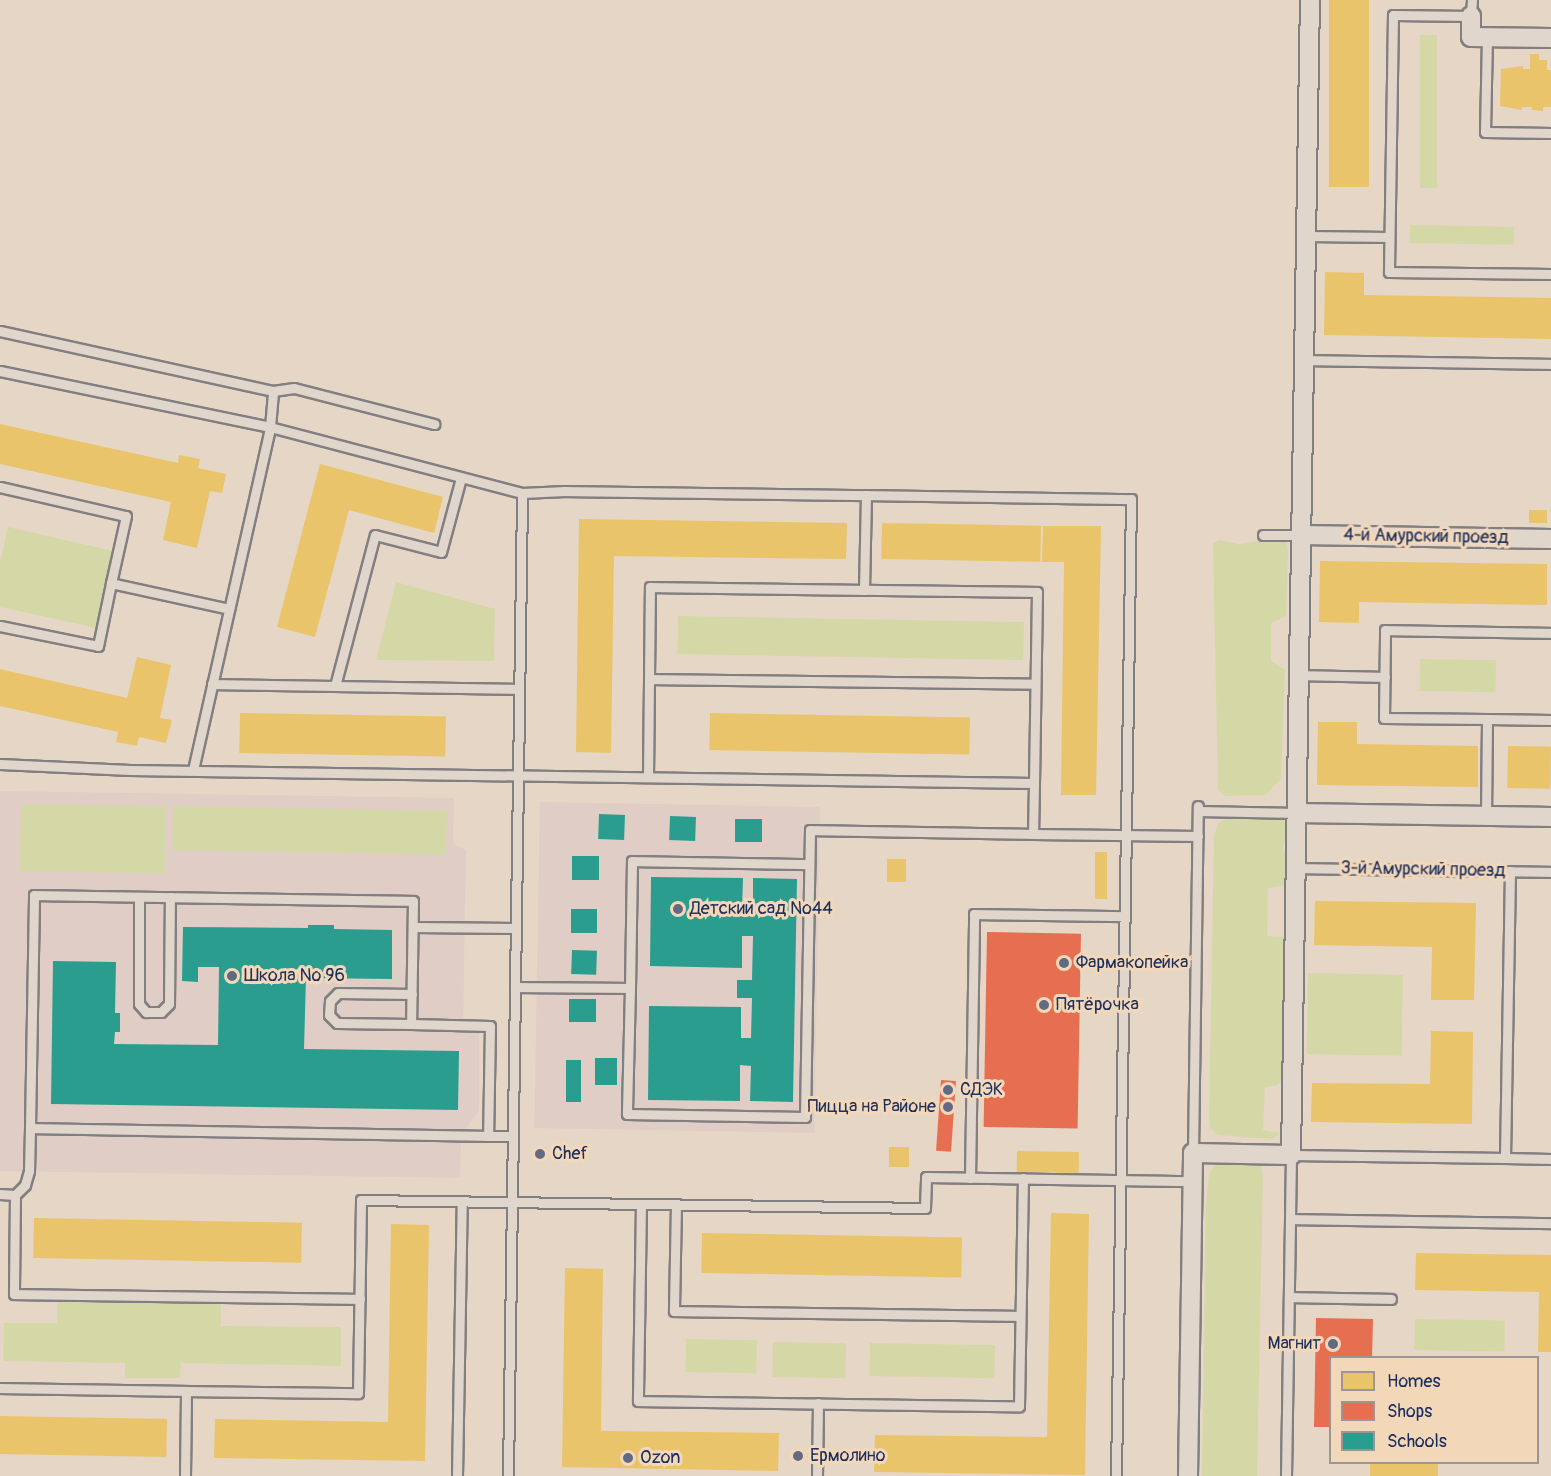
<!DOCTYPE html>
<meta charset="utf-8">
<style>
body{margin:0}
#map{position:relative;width:1551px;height:1476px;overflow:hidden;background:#e6d6c6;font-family:Pangolin,sans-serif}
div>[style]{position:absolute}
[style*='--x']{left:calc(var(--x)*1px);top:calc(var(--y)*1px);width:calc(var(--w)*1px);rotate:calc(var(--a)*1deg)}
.built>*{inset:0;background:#e0cdc6;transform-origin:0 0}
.green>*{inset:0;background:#d4d8a7;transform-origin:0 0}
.homes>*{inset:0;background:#e9c46a;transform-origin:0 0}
.shops>*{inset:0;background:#e76f51;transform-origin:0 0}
.schools>*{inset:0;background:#2a9d8f;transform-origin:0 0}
.roads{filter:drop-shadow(2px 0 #827f81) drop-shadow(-2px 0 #827f81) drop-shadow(0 2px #827f81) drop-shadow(0 -2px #827f81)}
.lane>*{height:9px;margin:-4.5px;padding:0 4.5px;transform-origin:4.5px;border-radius:4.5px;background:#e1d6cb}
.street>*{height:18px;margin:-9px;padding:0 9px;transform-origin:9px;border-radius:9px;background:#e1d6cb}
.dots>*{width:16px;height:16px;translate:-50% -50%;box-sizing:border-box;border:3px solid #f3d7b9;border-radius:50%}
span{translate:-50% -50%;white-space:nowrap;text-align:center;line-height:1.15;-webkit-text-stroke:6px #f3d7b9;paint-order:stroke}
.street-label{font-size:18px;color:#1b2f5e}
.poi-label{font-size:18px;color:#1b2f5e}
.left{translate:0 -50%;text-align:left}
.right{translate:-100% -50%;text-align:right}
.legend{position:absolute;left:1329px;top:1356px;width:210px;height:108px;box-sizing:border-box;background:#f3d7b9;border:2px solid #9d9495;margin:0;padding:8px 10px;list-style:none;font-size:18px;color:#1b2f5e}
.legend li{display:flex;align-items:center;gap:12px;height:30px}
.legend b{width:30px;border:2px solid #9d9495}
</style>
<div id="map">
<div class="built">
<div style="clip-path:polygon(0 791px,454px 798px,453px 843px,466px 850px,463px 1027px,479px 1028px,479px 1111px,461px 1135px,460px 1178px,0 1171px)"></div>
<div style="left:540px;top:802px;width:280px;height:326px;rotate:1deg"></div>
</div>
<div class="green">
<div style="left:1420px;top:35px;width:17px;height:153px"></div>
<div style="left:1410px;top:225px;width:104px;height:18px;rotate:1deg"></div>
<div style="clip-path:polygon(8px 527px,118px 552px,101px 629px,0 607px,0 562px)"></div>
<div style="clip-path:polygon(1280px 538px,1287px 542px,1288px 552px,1286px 616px,1271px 623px,1271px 661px,1285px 670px,1281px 778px,1266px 795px,1225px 796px,1218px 790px,1213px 543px,1220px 540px,1239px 544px)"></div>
<div style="clip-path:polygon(396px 582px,495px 609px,494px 661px,376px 660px)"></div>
<div style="left:678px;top:616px;width:346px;height:38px;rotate:1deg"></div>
<div style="left:1420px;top:659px;width:76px;height:32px;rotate:1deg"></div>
<div style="left:21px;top:804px;width:145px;height:67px;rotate:1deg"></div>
<div style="left:173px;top:806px;width:274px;height:44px;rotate:1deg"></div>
<div style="clip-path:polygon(1274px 817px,1285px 821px,1288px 831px,1282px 850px,1288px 855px,1288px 877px,1286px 885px,1268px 888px,1267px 936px,1285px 937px,1283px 1078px,1278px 1085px,1265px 1087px,1263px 1130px,1280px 1133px,1272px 1139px,1218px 1135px,1210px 1128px,1209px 1119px,1214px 836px,1218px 824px,1226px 819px)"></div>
<div style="left:1308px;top:973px;width:95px;height:81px;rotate:1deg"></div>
<div style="clip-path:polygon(1225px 1158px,1260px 1162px,1263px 1177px,1257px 1476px,1202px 1476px,1206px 1208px,1209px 1174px,1216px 1163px)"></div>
<div style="clip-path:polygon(57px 1302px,221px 1304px,221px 1326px,341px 1327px,341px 1366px,181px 1363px,180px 1378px,125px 1378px,125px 1363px,3px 1361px,4px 1323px,57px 1323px)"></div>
<div style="left:1415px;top:1319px;width:90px;height:31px;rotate:1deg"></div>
<div style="left:686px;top:1339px;width:71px;height:33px;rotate:1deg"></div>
<div style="left:773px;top:1342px;width:73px;height:35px;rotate:1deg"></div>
<div style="left:870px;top:1343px;width:125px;height:33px;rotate:1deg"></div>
</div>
<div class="homes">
<div style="left:1329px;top:0;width:40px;height:187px"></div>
<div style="clip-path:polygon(1530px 54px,1539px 54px,1539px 60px,1547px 60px,1547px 70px,1551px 70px,1551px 107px,1543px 107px,1543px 111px,1532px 110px,1532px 107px,1522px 107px,1522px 110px,1500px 106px,1501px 69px,1523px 66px,1523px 69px,1530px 69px)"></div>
<div style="clip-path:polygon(1325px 272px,1364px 273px,1364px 295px,1551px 298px,1551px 339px,1324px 335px)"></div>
<div style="clip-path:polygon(0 424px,178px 463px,179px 455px,200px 459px,198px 468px,226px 474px,222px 493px,210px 491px,197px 548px,163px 540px,171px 502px,0 464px)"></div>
<div style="clip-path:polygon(320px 464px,443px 497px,434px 533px,349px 510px,315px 637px,277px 627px)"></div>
<div style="left:1529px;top:510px;width:18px;height:13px"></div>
<div style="clip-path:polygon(579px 519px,847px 523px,846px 559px,614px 556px,611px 753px,576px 752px)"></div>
<div style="left:882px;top:523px;width:159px;height:36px;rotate:1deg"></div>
<div style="clip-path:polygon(1043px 526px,1101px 526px,1096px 795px,1061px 795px,1064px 562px,1042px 562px)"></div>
<div style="clip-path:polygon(1320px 561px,1547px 564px,1547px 605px,1359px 602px,1359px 623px,1319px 622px)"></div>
<div style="clip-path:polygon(137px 657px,171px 665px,160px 718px,172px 720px,166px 743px,139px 737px,137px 746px,116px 742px,118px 732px,0 706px,0 669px,127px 698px)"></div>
<div style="left:240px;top:713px;width:206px;height:40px;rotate:1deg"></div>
<div style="left:710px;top:713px;width:260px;height:37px;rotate:1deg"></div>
<div style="clip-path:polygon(1318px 722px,1357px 722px,1357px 744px,1478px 746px,1478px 787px,1317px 785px)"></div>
<div style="left:1508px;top:746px;width:43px;height:42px;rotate:1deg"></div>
<div style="left:1095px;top:852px;width:12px;height:47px"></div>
<div style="left:887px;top:859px;width:19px;height:23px"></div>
<div style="clip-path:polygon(1315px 901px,1476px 903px,1474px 1000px,1431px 1000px,1432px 947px,1314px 945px)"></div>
<div style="clip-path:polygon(1431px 1031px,1473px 1032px,1472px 1124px,1311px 1122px,1312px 1083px,1430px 1084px)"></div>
<div style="left:889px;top:1147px;width:20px;height:20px"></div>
<div style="left:1017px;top:1151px;width:62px;height:21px;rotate:1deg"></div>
<div style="clip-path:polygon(1051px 1213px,1089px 1214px,1085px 1475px,874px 1472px,875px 1435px,1047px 1437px)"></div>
<div style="left:34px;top:1218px;width:268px;height:40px;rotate:1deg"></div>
<div style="clip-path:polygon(391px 1224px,429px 1225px,425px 1461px,214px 1458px,215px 1419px,388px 1422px)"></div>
<div style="left:702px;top:1233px;width:260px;height:40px;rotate:1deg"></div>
<div style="clip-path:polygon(1416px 1253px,1551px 1255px,1551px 1352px,1538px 1352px,1539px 1292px,1415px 1290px)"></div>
<div style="clip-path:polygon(565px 1268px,603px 1269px,601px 1431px,779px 1433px,778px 1471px,562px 1467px)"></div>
<div style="left:0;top:1416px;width:167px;height:38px;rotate:1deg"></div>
<div style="left:1370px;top:1462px;width:68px;height:14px"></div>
</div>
<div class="shops">
<div style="left:987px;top:932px;width:94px;height:195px;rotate:1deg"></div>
<div style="left:941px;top:1080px;width:15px;height:71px;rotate:4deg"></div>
<div style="clip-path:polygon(536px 1147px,546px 1148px,545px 1160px,536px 1160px)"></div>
<div style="clip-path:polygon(1316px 1318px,1373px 1319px,1372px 1358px,1330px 1358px,1330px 1427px,1314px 1427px)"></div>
</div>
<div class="schools">
<div style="left:599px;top:814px;width:26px;height:25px;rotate:2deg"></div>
<div style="left:670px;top:816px;width:26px;height:24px;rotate:2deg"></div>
<div style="left:735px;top:819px;width:27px;height:23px"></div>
<div style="left:572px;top:856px;width:27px;height:24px"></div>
<div style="clip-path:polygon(651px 877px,743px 878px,742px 910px,753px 910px,753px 878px,797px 879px,793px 1102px,750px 1101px,751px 1066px,740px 1065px,740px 1101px,648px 1100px,649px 1006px,741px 1007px,741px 1038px,751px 1038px,752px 998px,737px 998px,737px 980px,752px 980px,753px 936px,742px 936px,742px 968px,650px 966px)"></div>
<div style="left:571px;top:909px;width:26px;height:24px"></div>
<div style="clip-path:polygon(308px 925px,334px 925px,334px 929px,392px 930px,392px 979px,306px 978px,304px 1049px,459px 1051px,458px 1110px,51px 1104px,53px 961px,116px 962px,115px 1013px,120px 1013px,120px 1032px,115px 1032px,114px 1044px,218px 1045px,219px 967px,198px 967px,198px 982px,182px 981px,183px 927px,308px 928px)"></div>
<div style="left:572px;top:950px;width:25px;height:24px;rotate:2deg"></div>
<div style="left:569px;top:999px;width:27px;height:23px"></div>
<div style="left:595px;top:1058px;width:22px;height:27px"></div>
<div style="left:566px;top:1060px;width:15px;height:42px"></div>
</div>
<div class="roads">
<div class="lane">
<div style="--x:1472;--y:0;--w:16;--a:94"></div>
<div style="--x:1471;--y:16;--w:78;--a:-179.3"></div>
<div style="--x:1393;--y:15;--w:257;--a:90.9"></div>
<div style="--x:1389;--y:272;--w:162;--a:0.7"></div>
<div style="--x:1487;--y:37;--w:95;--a:91.2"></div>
<div style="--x:1485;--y:132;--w:66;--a:0.9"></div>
<div style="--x:1306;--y:236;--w:83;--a:0.7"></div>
<div style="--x:0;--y:331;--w:280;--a:12.4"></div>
<div style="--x:273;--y:391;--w:21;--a:-8"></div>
<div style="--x:294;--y:388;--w:145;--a:14.4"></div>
<div style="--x:1304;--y:360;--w:247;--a:0.9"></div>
<div style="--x:0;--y:371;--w:276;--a:11.7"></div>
<div style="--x:270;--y:427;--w:260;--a:14.7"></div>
<div style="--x:522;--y:493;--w:43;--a:-2.7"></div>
<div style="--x:565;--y:491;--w:301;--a:0.8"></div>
<div style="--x:0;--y:487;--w:129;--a:13"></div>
<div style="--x:126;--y:516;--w:69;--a:102.6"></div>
<div style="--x:1263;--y:535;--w:38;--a:0"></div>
<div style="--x:0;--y:626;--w:100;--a:11.5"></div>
<div style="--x:98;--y:646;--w:64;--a:-78.3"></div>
<div style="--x:111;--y:583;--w:121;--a:12.4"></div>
<div style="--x:1299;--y:675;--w:86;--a:1.3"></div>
<div style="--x:649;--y:679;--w:92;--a:-89.4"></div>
<div style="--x:650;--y:587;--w:214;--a:0.8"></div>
<div style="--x:212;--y:684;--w:307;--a:0.9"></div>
<div style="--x:335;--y:686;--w:156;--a:-75.2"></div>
<div style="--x:375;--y:535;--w:68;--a:14.4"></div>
<div style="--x:441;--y:552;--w:77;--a:-74.9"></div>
<div style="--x:1487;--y:719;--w:64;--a:0.9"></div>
<div style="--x:0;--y:764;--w:130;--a:2.6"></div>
<div style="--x:130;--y:770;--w:904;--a:0.82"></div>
<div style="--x:1034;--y:783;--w:51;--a:91.1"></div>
<div style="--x:1033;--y:834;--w:165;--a:0.7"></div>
<div style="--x:193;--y:770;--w:352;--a:-77.3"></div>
<div style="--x:270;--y:427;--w:36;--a:-85"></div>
<div style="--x:648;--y:777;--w:98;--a:-89.4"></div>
<div style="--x:649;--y:679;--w:386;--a:0.7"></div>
<div style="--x:1034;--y:783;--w:191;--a:-89.1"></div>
<div style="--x:1037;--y:592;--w:173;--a:-179.3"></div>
<div style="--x:864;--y:590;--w:95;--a:-88.8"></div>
<div style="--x:866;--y:495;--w:265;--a:0.9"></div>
<div style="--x:1131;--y:499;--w:977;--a:90.88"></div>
<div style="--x:1198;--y:811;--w:99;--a:1.2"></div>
<div style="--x:1486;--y:816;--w:97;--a:-89.4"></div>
<div style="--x:1487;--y:719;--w:103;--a:-179.4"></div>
<div style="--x:1384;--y:718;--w:88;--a:-89.3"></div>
<div style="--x:1385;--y:630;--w:166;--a:1"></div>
<div style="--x:1296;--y:868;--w:255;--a:0.9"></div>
<div style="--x:1510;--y:871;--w:287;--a:91"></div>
<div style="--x:1505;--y:1158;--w:214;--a:-179.2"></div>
<div style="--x:1291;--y:1155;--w:64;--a:90.9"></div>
<div style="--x:1290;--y:1219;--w:261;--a:0.9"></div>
<div style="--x:34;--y:895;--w:379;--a:0.9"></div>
<div style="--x:413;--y:901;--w:123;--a:90.9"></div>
<div style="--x:411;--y:1024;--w:79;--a:1.5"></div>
<div style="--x:490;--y:1026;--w:110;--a:91"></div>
<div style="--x:488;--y:1136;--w:458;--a:-179"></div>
<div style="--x:30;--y:1128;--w:233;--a:-89"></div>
<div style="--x:139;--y:897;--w:107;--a:90"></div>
<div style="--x:139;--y:1004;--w:11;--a:49"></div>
<div style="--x:146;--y:1012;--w:15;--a:0"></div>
<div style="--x:161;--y:1012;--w:11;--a:-45"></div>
<div style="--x:169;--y:1004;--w:107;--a:-89.5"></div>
<div style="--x:413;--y:927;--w:103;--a:0.6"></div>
<div style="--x:515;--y:987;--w:115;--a:0.5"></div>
<div style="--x:630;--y:988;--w:126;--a:91.4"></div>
<div style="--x:627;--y:1114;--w:178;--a:1"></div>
<div style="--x:805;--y:1117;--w:287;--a:-89"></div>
<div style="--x:810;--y:830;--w:223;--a:1"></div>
<div style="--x:630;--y:988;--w:127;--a:-89.1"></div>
<div style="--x:632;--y:861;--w:177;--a:1"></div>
<div style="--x:411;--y:1024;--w:74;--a:-179.2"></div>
<div style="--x:337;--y:1023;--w:11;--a:-135"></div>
<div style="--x:329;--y:1015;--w:14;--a:-86"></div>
<div style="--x:330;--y:1001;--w:11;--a:-45"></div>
<div style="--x:338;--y:993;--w:74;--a:0.8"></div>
<div style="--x:30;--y:1128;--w:43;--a:91.3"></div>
<div style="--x:29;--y:1171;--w:15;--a:106"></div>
<div style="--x:25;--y:1185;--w:14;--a:135"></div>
<div style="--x:15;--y:1195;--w:99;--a:90.6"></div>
<div style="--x:14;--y:1294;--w:346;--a:0.8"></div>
<div style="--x:488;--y:1136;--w:25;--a:0"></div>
<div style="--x:1193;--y:1153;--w:347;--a:-89.2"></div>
<div style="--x:1505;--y:1158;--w:46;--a:1.2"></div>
<div style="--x:970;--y:1178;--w:264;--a:-89.1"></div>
<div style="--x:974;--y:914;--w:150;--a:0.8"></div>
<div style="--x:0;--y:1194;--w:15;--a:4"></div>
<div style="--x:641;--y:1204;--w:197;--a:90.9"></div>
<div style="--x:638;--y:1401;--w:381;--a:0.8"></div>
<div style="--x:1019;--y:1406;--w:228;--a:-89"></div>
<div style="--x:676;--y:1204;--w:107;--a:91.1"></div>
<div style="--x:674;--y:1311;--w:346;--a:0.8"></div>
<div style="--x:1289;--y:1297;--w:102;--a:1.1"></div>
<div style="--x:0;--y:1388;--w:186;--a:0.9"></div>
<div style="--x:185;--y:1476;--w:85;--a:-89.3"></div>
<div style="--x:186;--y:1391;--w:172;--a:0.7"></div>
<div style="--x:358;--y:1393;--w:193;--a:-89.1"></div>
<div style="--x:361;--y:1200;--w:564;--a:0.81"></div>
<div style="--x:925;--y:1208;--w:31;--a:-88"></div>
<div style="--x:926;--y:1177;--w:267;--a:0.9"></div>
<div style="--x:457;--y:1476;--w:275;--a:-89"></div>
<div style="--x:508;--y:1476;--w:983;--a:-89.18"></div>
<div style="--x:817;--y:1476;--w:73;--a:-89.2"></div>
<div style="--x:1286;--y:1476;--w:257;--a:-89.1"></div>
</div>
<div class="street">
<div style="--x:1471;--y:16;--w:21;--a:90"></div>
<div style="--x:1471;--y:37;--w:80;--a:0.7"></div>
<div style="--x:1301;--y:535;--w:250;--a:0.9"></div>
<div style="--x:1297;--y:813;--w:254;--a:0.9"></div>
<div style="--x:1188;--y:1476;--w:323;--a:-89.1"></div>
<div style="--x:1193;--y:1153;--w:98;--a:1.2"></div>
<div style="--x:1291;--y:1155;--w:1155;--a:-89.06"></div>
</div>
</div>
<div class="dots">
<div style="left:678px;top:909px;background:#626982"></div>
<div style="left:1064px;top:963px;background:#626982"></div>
<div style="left:232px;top:976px;background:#626982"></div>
<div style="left:1044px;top:1005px;background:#626982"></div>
<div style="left:948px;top:1090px;background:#626982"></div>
<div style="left:948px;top:1107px;background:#626982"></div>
<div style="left:540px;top:1154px;background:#626982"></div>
<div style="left:1333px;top:1344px;background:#626982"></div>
<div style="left:798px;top:1456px;background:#626982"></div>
<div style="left:628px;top:1458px;background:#626982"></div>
</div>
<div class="street-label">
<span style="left:1426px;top:537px;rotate:1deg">4-й Амурский проезд</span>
<span style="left:1423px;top:870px;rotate:1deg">3-й Амурский проезд</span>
</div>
<div class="poi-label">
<span class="left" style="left:690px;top:909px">Детский сад №44</span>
<span class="left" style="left:1076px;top:963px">Фармакопейка</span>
<span class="left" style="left:244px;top:976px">Школа № 96</span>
<span class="left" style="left:1056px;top:1005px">Пятёрочка</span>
<span class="left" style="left:960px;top:1090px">СДЭК</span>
<span class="right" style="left:936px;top:1107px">Пицца на Районе</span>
<span class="left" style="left:552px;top:1154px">Chef</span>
<span class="right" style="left:1321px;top:1344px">Магнит</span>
<span class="left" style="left:810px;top:1456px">Ермолино</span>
<span class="left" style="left:640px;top:1458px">Ozon</span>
</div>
<ul class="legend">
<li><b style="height:16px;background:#e9c46a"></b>Homes</li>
<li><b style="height:16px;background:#e76f51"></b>Shops</li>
<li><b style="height:16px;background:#2a9d8f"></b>Schools</li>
</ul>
</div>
